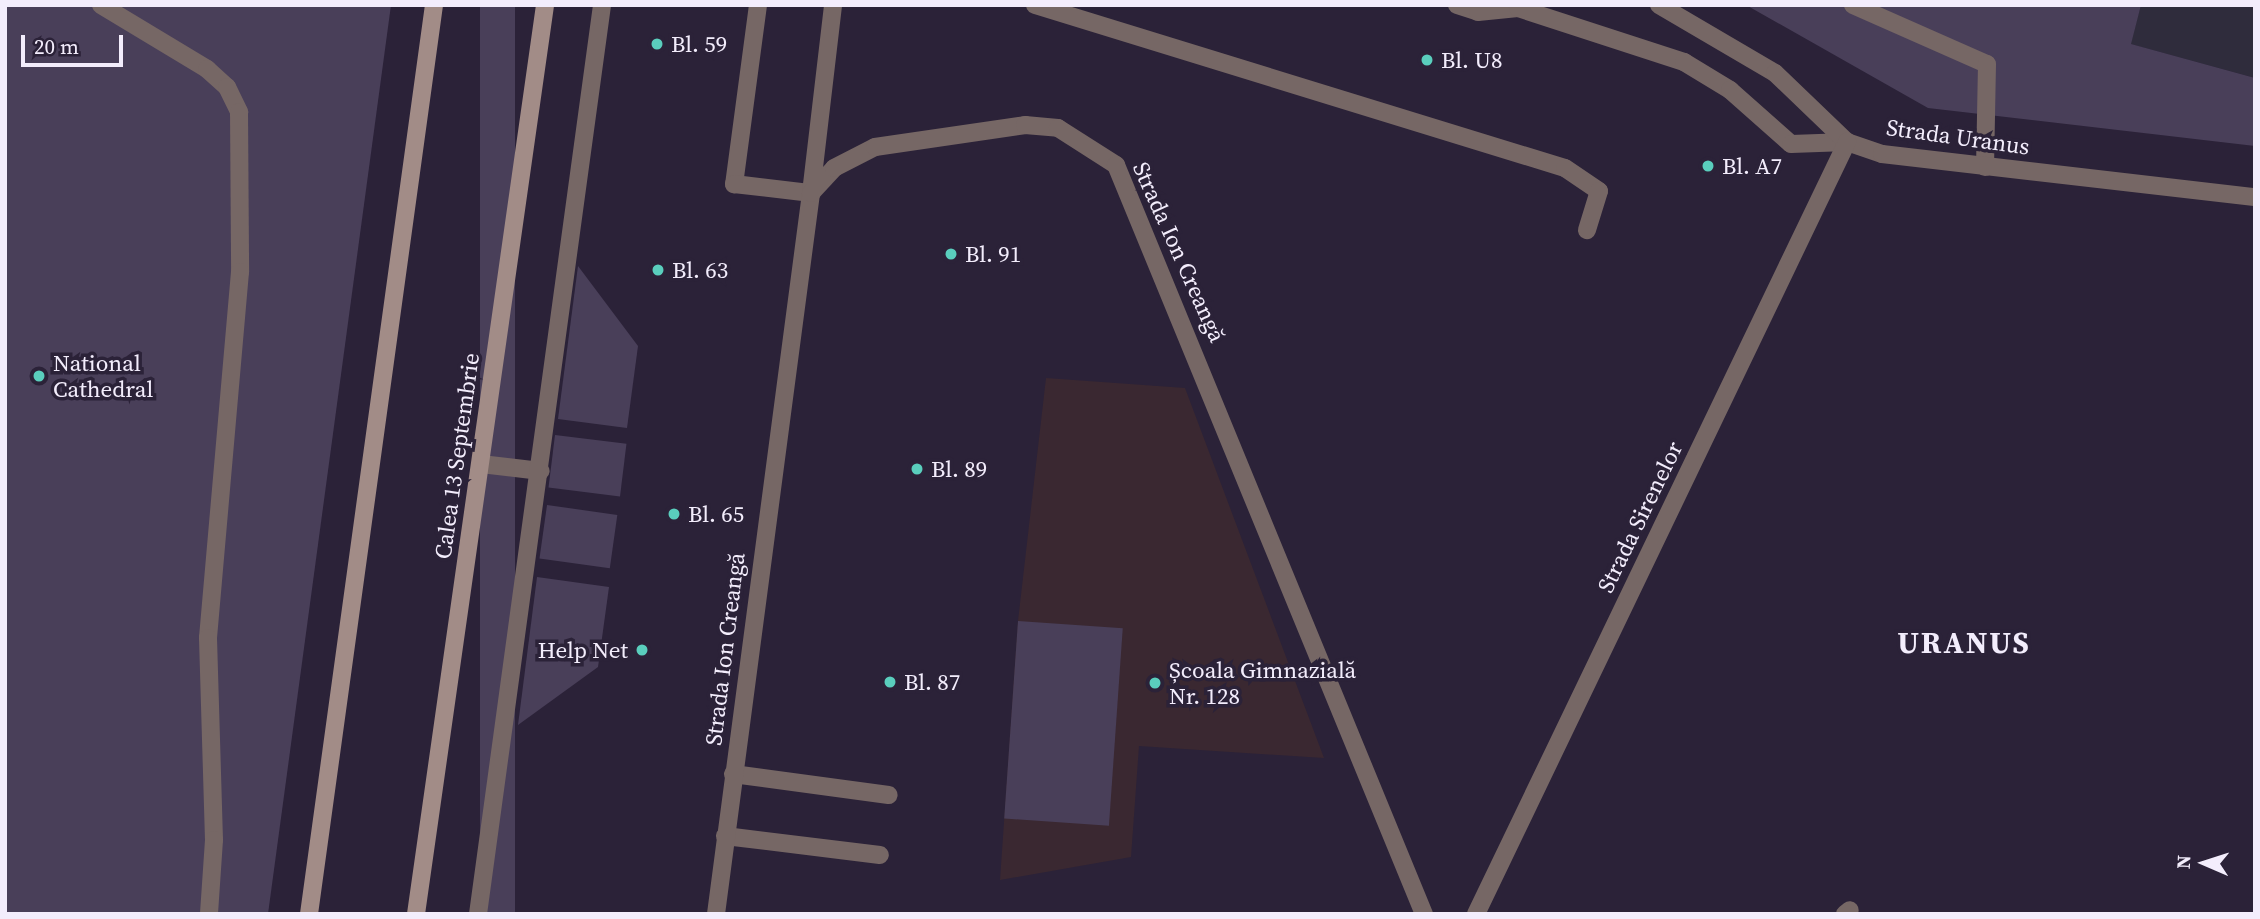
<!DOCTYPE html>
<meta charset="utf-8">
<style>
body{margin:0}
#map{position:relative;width:2260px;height:919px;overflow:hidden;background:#2b2238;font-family:"Source Serif 4",serif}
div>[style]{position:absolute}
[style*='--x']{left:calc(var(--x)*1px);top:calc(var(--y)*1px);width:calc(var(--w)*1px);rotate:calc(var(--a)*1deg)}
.industrial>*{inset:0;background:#2f2c3c}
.education>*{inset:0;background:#3a2831}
.green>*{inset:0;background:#493f59;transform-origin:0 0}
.service>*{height:18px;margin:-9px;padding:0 9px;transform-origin:9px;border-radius:9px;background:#766765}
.minor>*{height:18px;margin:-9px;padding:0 9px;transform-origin:9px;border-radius:9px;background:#766765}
.secondary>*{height:18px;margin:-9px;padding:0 9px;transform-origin:9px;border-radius:9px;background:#a28c87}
.dots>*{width:19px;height:19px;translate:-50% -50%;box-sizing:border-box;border:4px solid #2b2238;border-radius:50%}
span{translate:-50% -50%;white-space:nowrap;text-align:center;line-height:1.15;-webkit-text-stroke:7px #2b2238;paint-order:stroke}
.poi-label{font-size:23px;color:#f3edfc}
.left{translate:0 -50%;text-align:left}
.right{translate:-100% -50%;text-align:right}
.street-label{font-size:23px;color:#f3edfc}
.district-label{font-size:30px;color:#f3edfc;font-weight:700;letter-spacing:2px}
.frame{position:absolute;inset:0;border:7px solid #f3edfc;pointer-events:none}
.north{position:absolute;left:2169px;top:828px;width:70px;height:70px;-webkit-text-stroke:5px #2b2238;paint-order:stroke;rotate:273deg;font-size:19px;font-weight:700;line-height:28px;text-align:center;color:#f3edfc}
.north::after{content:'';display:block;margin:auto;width:24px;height:32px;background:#f3edfc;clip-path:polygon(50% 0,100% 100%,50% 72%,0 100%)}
.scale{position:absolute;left:21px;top:35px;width:102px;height:32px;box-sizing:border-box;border:4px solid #f3edfc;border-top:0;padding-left:9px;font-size:21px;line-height:24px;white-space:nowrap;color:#f3edfc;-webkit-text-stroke:5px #2b2238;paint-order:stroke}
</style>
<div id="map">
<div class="industrial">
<div style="clip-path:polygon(2141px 5px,2255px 5px,2255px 78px,2130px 44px)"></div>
</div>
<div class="education">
<div style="clip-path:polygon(1046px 378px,1185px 388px,1324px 758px,1139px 746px,1131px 857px,1000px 880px,1018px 621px)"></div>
</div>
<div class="green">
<div style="clip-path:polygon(5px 5px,391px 5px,268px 914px,5px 914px)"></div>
<div style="left:480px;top:5px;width:35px;height:918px"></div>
<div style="clip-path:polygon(1746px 5px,2141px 5px,2131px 44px,2255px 78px,2255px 146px,1928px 108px)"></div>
<div style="clip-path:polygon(578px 266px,638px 346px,627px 428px,558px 419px)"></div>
<div style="left:555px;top:435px;width:72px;height:53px;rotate:7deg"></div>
<div style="left:547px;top:505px;width:71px;height:54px;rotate:8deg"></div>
<div style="clip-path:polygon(537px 577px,609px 587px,598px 667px,518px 725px)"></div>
<div style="left:1018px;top:621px;width:105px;height:198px;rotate:4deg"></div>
</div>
<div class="service">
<div style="--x:101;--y:5;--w:124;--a:31.1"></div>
<div style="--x:207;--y:69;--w:27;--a:42"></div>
<div style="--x:227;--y:87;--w:28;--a:64"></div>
<div style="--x:239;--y:112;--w:160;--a:89.6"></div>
<div style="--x:240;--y:272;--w:367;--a:95"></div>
<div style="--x:208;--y:638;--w:202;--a:88.3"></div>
<div style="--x:214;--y:840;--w:74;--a:93.9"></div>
<div style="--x:758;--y:5;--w:181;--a:97.6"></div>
<div style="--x:734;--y:184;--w:78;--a:6.7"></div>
<div style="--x:811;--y:193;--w:189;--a:-83.3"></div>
<div style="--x:1035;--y:5;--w:554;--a:17.1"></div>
<div style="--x:1565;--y:168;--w:41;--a:34.1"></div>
<div style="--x:1599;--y:191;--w:41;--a:107.1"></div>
<div style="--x:1457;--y:5;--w:22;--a:18"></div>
<div style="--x:1478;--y:12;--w:40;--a:-5.7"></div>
<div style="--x:1518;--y:8;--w:175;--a:18"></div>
<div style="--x:1684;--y:62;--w:54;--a:31.3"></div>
<div style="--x:1730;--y:90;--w:81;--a:41.5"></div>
<div style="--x:1791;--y:144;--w:56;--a:-2"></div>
<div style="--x:1853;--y:5;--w:146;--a:23.8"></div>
<div style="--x:1987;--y:64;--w:103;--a:91.1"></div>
<div style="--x:481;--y:464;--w:60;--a:6.7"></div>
<div style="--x:733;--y:774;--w:157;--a:7.7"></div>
<div style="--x:725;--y:836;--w:156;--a:7"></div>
<div style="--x:478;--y:914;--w:917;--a:-82.23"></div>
</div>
<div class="minor">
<div style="--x:1659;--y:5;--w:134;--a:30.4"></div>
<div style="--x:1775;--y:73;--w:100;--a:43.8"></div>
<div style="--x:1847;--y:142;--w:37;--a:19"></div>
<div style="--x:1882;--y:154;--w:375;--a:6.6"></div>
<div style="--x:716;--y:914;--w:727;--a:-82.49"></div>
<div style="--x:811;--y:193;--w:34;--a:-47"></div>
<div style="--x:834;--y:168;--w:46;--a:-27.1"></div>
<div style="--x:875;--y:147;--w:152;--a:-8.3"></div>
<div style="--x:1025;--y:125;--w:33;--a:5"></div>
<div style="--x:1058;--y:128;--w:69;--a:32.5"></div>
<div style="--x:1116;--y:165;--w:810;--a:67.65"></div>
<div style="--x:1476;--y:914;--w:857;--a:-64.33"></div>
<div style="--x:1845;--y:914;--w:6;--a:-39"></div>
</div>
<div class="secondary">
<div style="--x:309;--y:914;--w:918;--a:-82.17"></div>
<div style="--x:416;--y:914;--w:918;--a:-81.92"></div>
</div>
<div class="dots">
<div style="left:657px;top:44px;background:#5acebd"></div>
<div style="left:1427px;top:60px;background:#5acebd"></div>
<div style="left:1708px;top:166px;background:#5acebd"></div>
<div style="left:951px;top:254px;background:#5acebd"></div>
<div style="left:658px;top:270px;background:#5acebd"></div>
<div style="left:39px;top:376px;background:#5acebd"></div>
<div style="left:917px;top:469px;background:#5acebd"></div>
<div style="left:674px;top:514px;background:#5acebd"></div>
<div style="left:642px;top:650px;background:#5acebd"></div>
<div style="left:890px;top:682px;background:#5acebd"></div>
<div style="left:1155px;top:683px;background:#5acebd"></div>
</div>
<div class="poi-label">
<span class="left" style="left:671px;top:44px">Bl. 59</span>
<span class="left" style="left:1441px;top:60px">Bl. U8</span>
<span class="left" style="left:1722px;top:166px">Bl. A7</span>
<span class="left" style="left:965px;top:254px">Bl. 91</span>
<span class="left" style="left:672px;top:270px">Bl. 63</span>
<span class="left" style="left:53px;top:376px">National<br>Cathedral</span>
<span class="left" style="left:931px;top:469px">Bl. 89</span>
<span class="left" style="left:688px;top:514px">Bl. 65</span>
<span class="right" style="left:628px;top:650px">Help Net</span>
<span class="left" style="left:1169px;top:683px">Școala Gimnazială<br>Nr. 128</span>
<span class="left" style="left:904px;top:682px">Bl. 87</span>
</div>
<div class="street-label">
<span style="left:1958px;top:137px;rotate:8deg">Strada Uranus</span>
<span style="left:1179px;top:252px;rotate:66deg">Strada Ion Creangă</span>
<span style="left:457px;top:456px;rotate:-82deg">Calea 13 Septembrie</span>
<span style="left:1640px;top:517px;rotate:-64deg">Strada Sirenelor</span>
<span style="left:725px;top:649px;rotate:-83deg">Strada Ion Creangă</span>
</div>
<div class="district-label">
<span style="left:1964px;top:643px">URANUS</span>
</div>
<div class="frame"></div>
<div class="north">N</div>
<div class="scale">20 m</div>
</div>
